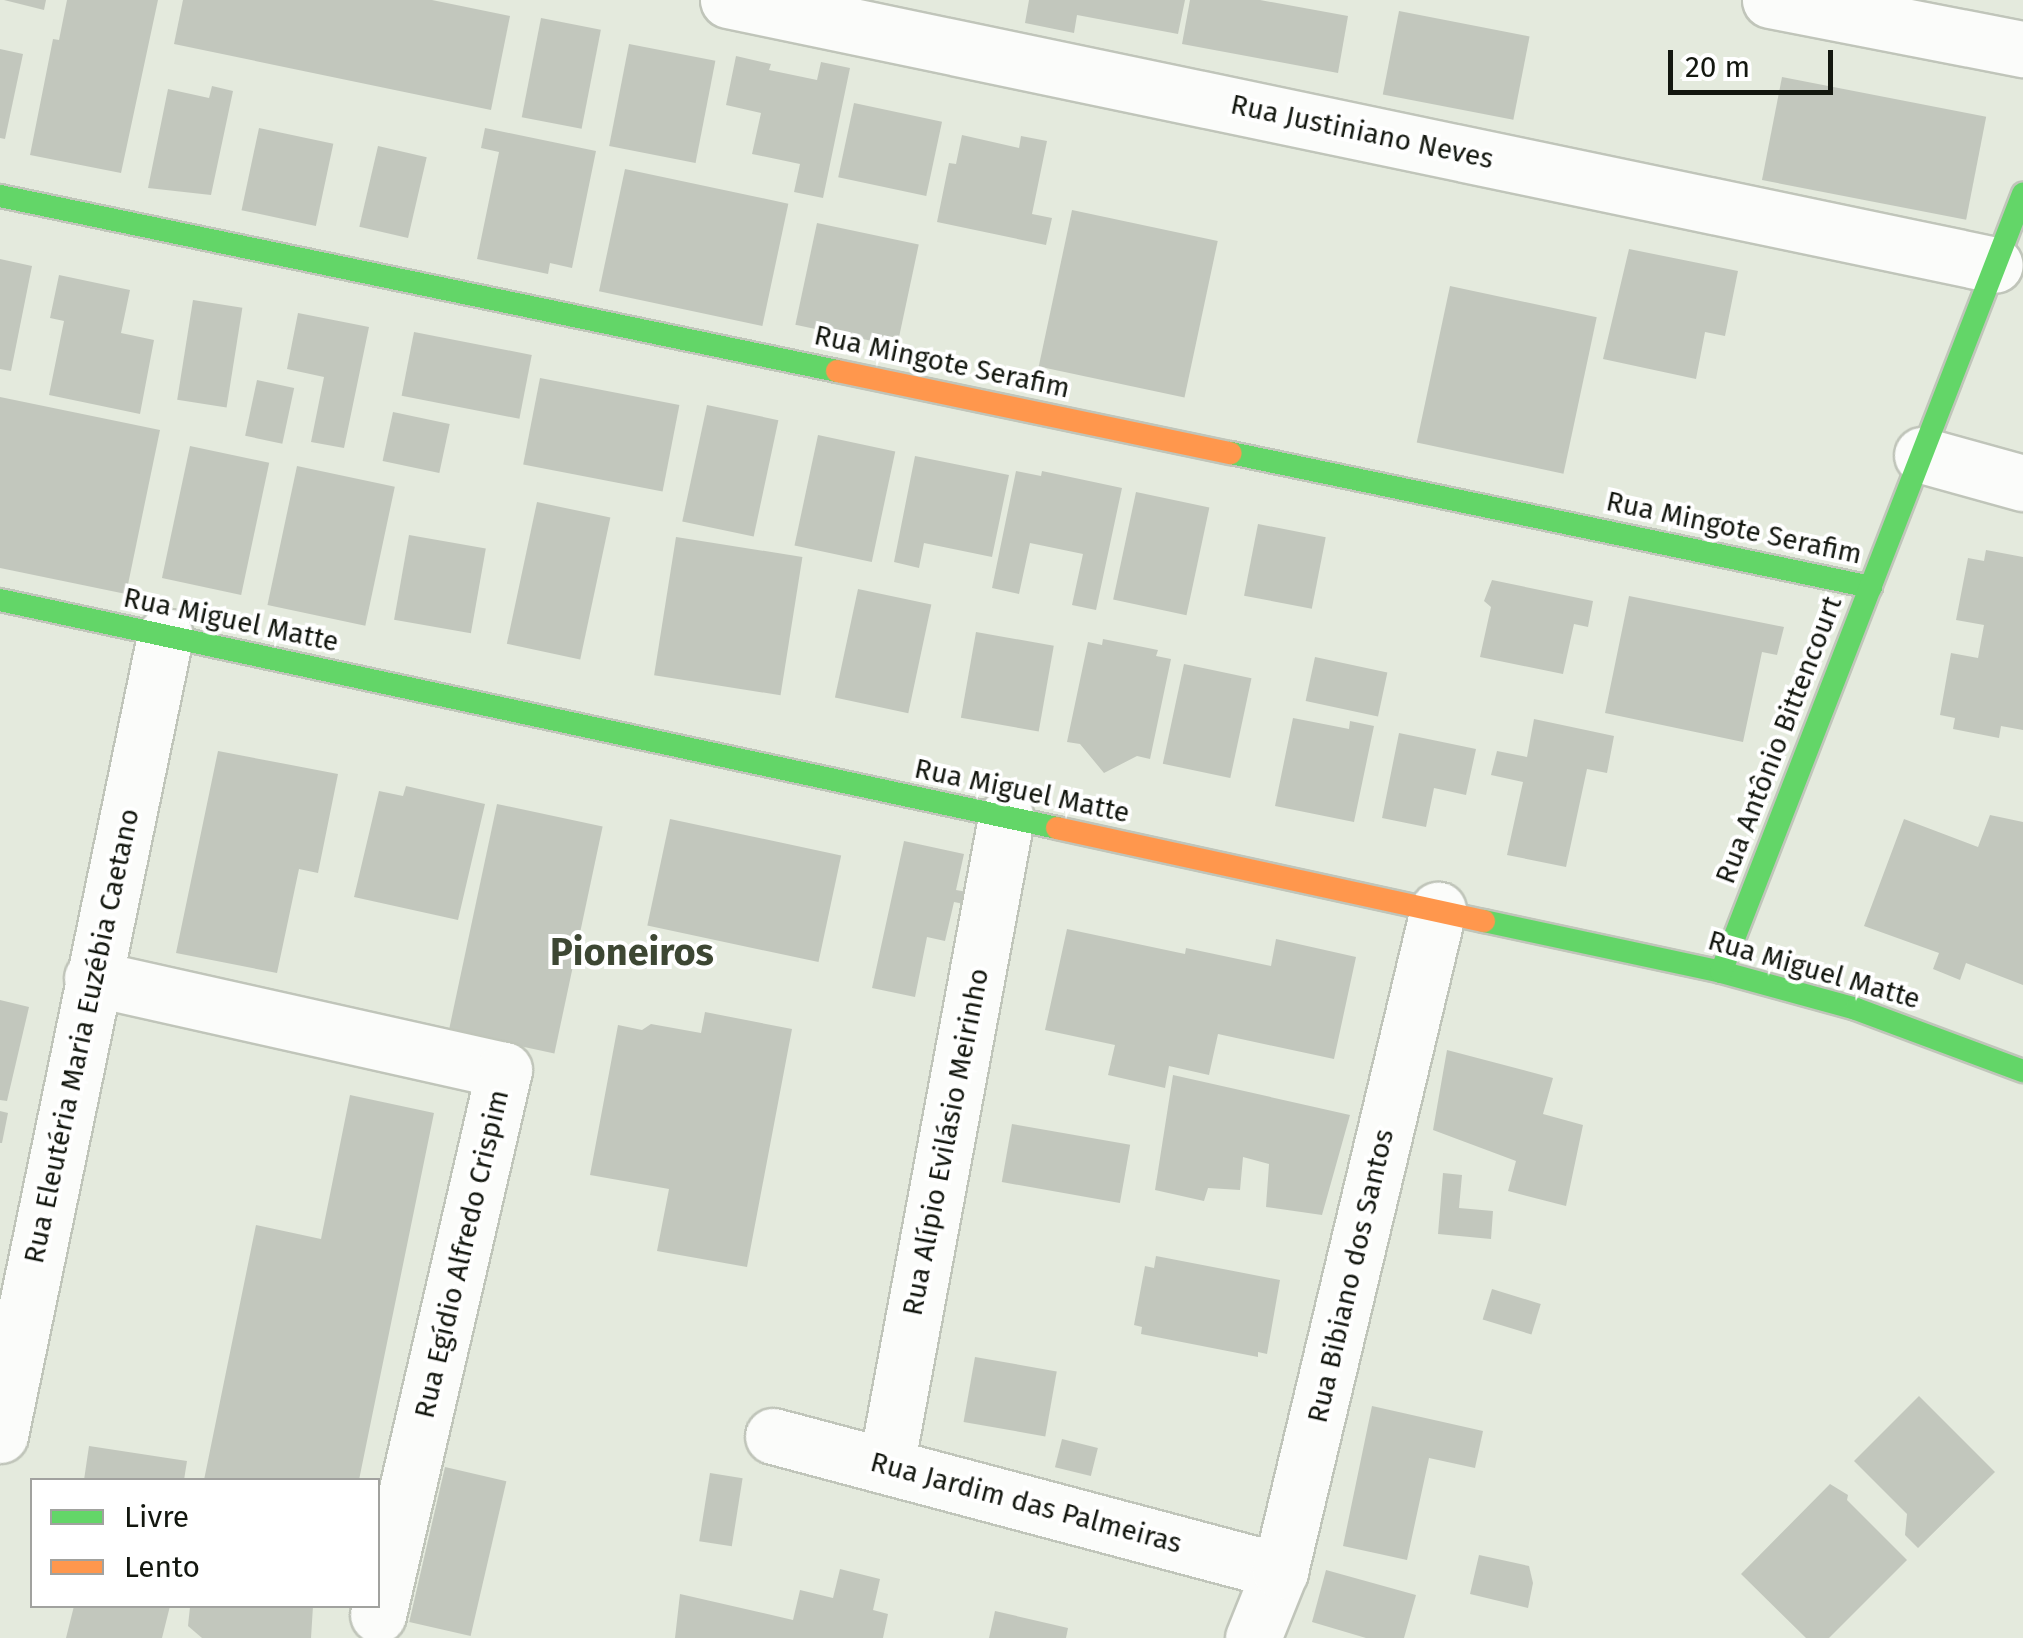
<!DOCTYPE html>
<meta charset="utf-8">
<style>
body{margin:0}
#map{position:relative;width:2023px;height:1638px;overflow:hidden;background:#e4eadd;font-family:"Fira Sans",sans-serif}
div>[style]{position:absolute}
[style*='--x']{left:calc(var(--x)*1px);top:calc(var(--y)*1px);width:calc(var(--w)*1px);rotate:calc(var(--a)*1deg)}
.building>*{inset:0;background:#c2c7bd;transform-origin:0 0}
.roads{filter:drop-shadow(2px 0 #c0c5ba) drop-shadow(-2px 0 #c0c5ba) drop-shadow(0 2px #c0c5ba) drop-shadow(0 -2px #c0c5ba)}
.street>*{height:55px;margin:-27.5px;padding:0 27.5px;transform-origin:27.5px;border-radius:27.5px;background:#fbfcfa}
.fast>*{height:22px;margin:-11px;padding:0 11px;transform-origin:11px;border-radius:11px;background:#63d668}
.slow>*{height:22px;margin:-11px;padding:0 11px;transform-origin:11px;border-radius:11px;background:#ff974d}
span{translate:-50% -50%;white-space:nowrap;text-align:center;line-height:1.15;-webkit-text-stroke:8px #fff;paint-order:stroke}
.street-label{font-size:28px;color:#13170f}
.district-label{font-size:38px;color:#3d4733;font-weight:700}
.legend{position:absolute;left:30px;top:1478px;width:350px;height:130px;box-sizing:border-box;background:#fff;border:2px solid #a1a29f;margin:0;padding:12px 18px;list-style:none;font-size:30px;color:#13170f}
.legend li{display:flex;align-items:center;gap:20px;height:50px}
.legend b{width:50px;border:2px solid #a1a29f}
.scale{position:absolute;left:1668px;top:50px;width:165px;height:45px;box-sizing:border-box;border:5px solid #13170f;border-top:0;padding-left:12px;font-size:30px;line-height:35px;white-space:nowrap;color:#13170f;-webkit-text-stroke:8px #fff;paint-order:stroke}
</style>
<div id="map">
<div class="building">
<div style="clip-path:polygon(4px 0,46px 0,44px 10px)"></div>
<div style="clip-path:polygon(67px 0,158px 0,121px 173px,30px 155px,53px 39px,59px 40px)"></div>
<div style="clip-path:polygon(183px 0,432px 0,510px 16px,491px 110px,174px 44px)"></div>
<div style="clip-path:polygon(1029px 0,1185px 0,1178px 34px,1077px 15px,1074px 33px,1025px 23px)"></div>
<div style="clip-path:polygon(1190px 0,1260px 0,1348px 16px,1338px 73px,1182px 44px)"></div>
<div style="left:1399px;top:11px;width:133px;height:85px;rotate:11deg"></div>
<div style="left:541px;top:18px;width:61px;height:101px;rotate:11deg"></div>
<div style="left:629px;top:44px;width:88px;height:104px;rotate:11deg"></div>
<div style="clip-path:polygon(0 49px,23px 54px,5px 139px,0 138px)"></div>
<div style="clip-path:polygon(736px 56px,771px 64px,769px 70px,817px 80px,821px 62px,850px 68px,823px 198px,794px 192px,800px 164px,752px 154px,761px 113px,726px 105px)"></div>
<div style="left:1782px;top:77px;width:208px;height:105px;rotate:11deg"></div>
<div style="clip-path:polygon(212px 86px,233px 91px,211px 195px,148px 188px,168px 89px,209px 98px)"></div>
<div style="left:854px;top:103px;width:90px;height:76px;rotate:12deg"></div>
<div style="left:259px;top:128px;width:76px;height:84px;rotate:12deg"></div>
<div style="clip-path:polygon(485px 128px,596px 151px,572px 268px,550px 263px,548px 274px,477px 259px,499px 152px,481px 148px)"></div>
<div style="clip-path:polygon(962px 135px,1019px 148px,1021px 136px,1047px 141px,1032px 214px,1052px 218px,1046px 245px,937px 222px,949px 163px,956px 164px)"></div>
<div style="left:378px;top:146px;width:50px;height:83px;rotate:13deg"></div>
<div style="left:625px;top:169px;width:167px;height:125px;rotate:12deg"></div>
<div style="left:1072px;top:210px;width:149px;height:160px;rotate:12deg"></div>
<div style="left:817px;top:223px;width:104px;height:104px;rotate:12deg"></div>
<div style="clip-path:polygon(1629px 249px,1738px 271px,1725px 336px,1705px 332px,1696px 379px,1603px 359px)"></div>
<div style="clip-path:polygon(0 259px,32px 266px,11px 371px,0 369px)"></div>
<div style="clip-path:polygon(59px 275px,130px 290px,121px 333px,154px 340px,140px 414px,49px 395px,64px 321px,50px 318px)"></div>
<div style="left:1450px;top:286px;width:150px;height:160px;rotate:12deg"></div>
<div style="left:193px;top:300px;width:50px;height:101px;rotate:9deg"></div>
<div style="clip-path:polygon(298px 313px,369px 327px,344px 448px,311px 442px,324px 377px,287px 369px)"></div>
<div style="left:414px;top:332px;width:120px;height:65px;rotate:11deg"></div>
<div style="left:540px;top:378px;width:142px;height:88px;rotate:11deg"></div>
<div style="left:257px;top:380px;width:38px;height:57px;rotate:12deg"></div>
<div style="clip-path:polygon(0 397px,160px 430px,126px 594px,0 568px)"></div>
<div style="left:707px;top:405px;width:73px;height:119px;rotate:12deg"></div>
<div style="left:393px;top:412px;width:58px;height:50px;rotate:12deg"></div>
<div style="left:818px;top:435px;width:79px;height:113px;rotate:12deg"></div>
<div style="left:190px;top:446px;width:81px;height:135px;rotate:12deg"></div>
<div style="clip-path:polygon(915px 456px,1009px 475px,992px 557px,924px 543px,919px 568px,894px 562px)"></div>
<div style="left:297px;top:466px;width:100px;height:142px;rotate:12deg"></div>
<div style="clip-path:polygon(1016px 471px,1041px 476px,1042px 471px,1122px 488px,1096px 610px,1072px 605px,1083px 554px,1030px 543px,1019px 594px,992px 588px)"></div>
<div style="left:1136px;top:492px;width:75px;height:110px;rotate:12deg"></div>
<div style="left:537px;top:502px;width:75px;height:145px;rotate:12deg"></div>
<div style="left:1258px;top:524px;width:69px;height:73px;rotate:11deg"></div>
<div style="left:409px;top:535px;width:78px;height:86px;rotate:10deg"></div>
<div style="left:676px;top:537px;width:128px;height:140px;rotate:9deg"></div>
<div style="clip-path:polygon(1986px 550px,2023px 557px,2023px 730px,2001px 726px,1999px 738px,1953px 729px,1955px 718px,1940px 715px,1951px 653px,1978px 658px,1984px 625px,1956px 620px,1968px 558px,1984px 561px)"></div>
<div style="clip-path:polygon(1492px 580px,1593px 601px,1588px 627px,1574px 624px,1563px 674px,1480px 657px,1491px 607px,1484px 601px)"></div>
<div style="left:858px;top:589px;width:75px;height:111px;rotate:12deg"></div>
<div style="clip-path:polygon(1629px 596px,1784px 627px,1777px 655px,1762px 652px,1743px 742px,1605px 713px)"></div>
<div style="left:976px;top:632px;width:79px;height:87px;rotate:10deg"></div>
<div style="clip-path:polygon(1103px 639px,1158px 650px,1156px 656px,1171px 659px,1150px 759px,1137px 756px,1104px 773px,1080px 744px,1067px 742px,1088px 642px,1102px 645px)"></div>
<div style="left:1315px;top:657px;width:74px;height:45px;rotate:12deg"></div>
<div style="left:1184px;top:664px;width:69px;height:102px;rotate:12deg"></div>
<div style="clip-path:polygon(1293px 718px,1349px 729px,1350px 721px,1374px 726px,1354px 822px,1275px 806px)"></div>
<div style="clip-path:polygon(1534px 719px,1614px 736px,1607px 773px,1587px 769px,1566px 867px,1507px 855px,1523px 782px,1491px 775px,1497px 751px,1527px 757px)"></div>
<div style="clip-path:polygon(1399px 733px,1476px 749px,1466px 795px,1434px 788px,1426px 827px,1382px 818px)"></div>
<div style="clip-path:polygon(218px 751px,338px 774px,318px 873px,299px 869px,277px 973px,176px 953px)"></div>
<div style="clip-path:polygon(406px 786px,485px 804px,458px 920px,354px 897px,379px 791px,403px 796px)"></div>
<div style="left:497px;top:804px;width:108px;height:232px;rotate:12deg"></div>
<div style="clip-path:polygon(1990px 815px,2023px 822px,2023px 985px,1966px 963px,1960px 980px,1933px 969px,1939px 953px,1864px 926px,1904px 819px,1978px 847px)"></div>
<div style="left:670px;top:819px;width:175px;height:109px;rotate:12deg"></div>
<div style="clip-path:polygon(904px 841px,964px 854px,956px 890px,967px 892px,964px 904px,954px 902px,945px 941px,927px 937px,915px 997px,872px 988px)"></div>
<div style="clip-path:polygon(1067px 929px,1185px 954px,1186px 948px,1271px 966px,1276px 939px,1356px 957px,1334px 1059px,1218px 1034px,1209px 1075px,1169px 1066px,1165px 1088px,1108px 1075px,1115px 1045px,1045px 1030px)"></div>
<div style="clip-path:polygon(0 1000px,29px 1007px,7px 1101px,0 1100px)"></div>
<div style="clip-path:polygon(705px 1012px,792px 1029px,747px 1267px,657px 1251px,669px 1189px,590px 1175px,618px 1025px,642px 1030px,651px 1024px,701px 1033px)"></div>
<div style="clip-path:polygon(1447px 1050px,1553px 1078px,1543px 1114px,1583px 1125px,1566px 1206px,1508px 1191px,1516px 1161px,1433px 1130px)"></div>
<div style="clip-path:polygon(1173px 1075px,1350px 1115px,1322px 1215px,1266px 1207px,1269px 1164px,1243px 1157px,1240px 1190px,1208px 1188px,1204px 1201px,1155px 1190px)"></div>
<div style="clip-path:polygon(350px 1095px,434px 1113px,359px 1480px,204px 1480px,256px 1225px,321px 1239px)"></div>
<div style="clip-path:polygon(0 1111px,8px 1113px,2px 1143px,0 1143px)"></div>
<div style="left:1012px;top:1124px;width:120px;height:59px;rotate:10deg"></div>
<div style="clip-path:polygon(1443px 1173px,1462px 1175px,1459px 1208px,1493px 1211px,1491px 1239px,1438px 1234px)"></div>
<div style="clip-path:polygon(1156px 1256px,1280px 1280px,1267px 1354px,1258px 1352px,1258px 1357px,1141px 1334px,1142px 1327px,1134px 1325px,1145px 1266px,1154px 1268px)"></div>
<div style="left:1492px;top:1289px;width:51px;height:32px;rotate:17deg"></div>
<div style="left:975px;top:1357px;width:83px;height:66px;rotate:10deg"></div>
<div style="clip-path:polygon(1919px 1396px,1995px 1472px,1918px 1548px,1905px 1535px,1907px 1514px,1854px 1461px)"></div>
<div style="clip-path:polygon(1372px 1406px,1483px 1431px,1475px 1468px,1429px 1458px,1407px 1560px,1343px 1546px)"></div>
<div style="left:1062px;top:1439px;width:37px;height:29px;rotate:14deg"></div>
<div style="clip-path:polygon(89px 1446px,187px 1461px,184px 1480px,84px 1480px)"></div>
<div style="left:445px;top:1467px;width:63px;height:159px;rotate:13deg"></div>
<div style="left:710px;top:1473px;width:33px;height:69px;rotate:9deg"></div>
<div style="clip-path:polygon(1830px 1484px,1848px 1495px,1847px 1500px,1907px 1560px,1829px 1638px,1806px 1638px,1741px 1574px)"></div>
<div style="clip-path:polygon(1479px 1555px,1529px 1566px,1533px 1583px,1528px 1608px,1470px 1594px)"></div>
<div style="clip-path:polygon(840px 1569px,880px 1579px,873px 1610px,888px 1614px,883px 1638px,675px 1638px,680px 1594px,793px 1620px,800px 1590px,833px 1598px)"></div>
<div style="clip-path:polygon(1326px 1570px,1416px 1595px,1404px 1638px,1366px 1638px,1312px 1622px)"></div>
<div style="clip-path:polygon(74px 1606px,170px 1606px,162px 1638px,66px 1638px)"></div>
<div style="clip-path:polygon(219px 1606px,313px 1606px,311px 1638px,202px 1638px,188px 1626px,190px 1607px)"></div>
<div style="clip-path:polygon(995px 1611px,1068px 1628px,1066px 1638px,989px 1638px)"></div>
</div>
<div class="roads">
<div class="street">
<div style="--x:728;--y:0;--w:1294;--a:11.81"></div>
<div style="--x:1770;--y:0;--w:258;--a:11"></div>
<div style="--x:1922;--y:455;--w:105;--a:15.5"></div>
<div style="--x:92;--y:978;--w:422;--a:12.6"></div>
<div style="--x:504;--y:1070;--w:559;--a:103.02"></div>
<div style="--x:0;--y:1435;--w:816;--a:-78.33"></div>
<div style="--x:773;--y:1436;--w:525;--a:14.91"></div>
<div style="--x:886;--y:1466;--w:659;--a:-79.51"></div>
<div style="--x:1253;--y:1638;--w:72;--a:-68.1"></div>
<div style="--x:1280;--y:1571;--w:680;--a:-76.56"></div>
</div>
<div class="fast">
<div style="--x:0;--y:196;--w:855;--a:11.81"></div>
<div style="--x:1231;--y:453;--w:654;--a:11.83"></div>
<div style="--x:0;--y:600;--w:1081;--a:12.17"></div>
<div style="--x:1484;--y:921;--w:242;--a:12.1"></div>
<div style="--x:1721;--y:972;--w:140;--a:15.3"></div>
<div style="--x:1856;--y:1009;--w:178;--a:20.4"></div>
<div style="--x:1721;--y:972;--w:835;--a:-68.79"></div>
</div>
<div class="slow">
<div style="--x:837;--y:371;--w:402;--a:11.8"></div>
<div style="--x:1057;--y:828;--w:437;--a:12.3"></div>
</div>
</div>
<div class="street-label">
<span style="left:1362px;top:132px;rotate:12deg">Rua Justiniano Neves</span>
<span style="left:942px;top:362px;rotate:12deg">Rua Mingote Serafim</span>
<span style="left:1734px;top:528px;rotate:12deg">Rua Mingote Serafim</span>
<span style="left:231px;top:620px;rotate:12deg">Rua Miguel Matte</span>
<span style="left:1779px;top:740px;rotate:-69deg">Rua Antônio Bittencourt</span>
<span style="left:1022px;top:791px;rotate:12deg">Rua Miguel Matte</span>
<span style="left:1814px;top:970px;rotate:16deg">Rua Miguel Matte</span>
<span style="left:82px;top:1036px;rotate:-78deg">Rua Eleutéria Maria Euzébia Caetano</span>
<span style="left:946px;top:1142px;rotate:-79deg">Rua Alípio Evilásio Meirinho</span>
<span style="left:462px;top:1254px;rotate:-77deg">Rua Egídio Alfredo Crispim</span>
<span style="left:1351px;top:1276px;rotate:-77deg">Rua Bibiano dos Santos</span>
<span style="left:1026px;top:1503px;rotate:15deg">Rua Jardim das Palmeiras</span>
</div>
<div class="district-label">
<span style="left:632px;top:953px">Pioneiros</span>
</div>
<ul class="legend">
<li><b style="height:12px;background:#63d668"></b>Livre</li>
<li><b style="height:12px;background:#ff974d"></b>Lento</li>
</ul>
<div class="scale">20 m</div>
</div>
